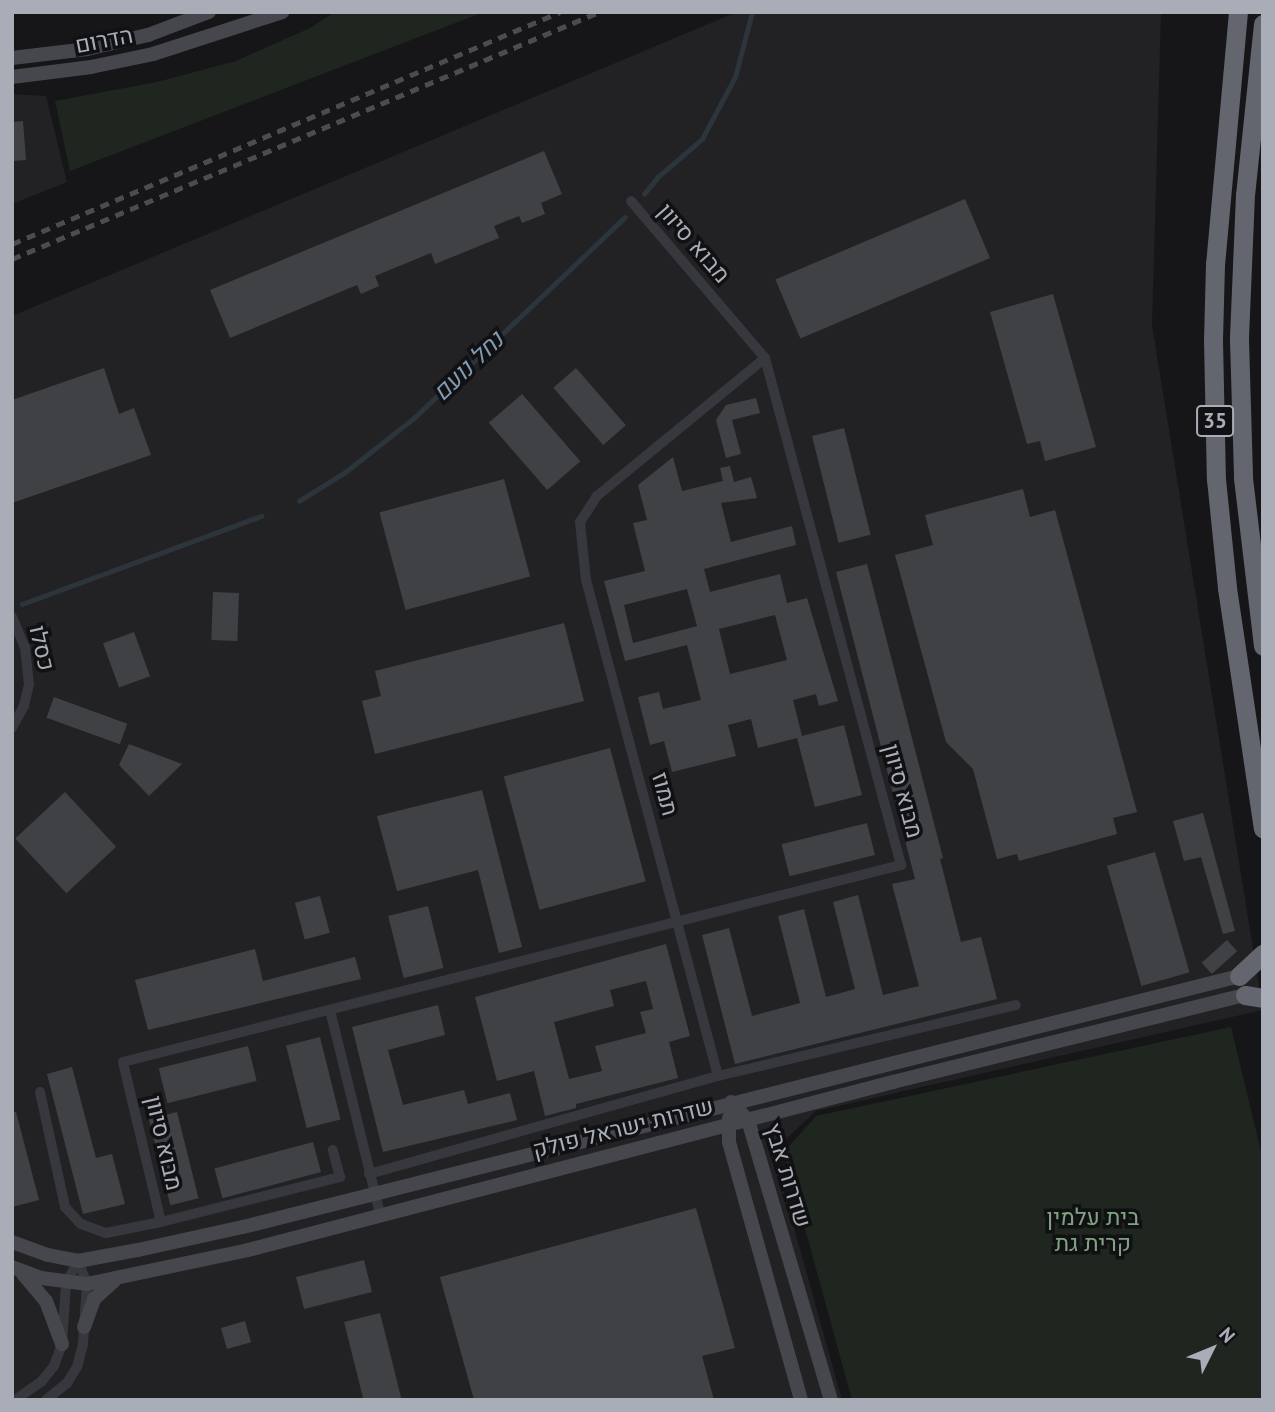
<!DOCTYPE html>
<meta charset="utf-8">
<style>
body{margin:0}
#map{position:relative;width:1275px;height:1412px;overflow:hidden;background:#161618;font-family:"PT Sans",Heebo,sans-serif}
div>[style]{position:absolute}
[style*='--x']{left:calc(var(--x)*1px);top:calc(var(--y)*1px);width:calc(var(--w)*1px);rotate:calc(var(--a)*1deg)}
.built>*{inset:0;background:#222225}
.green>*{inset:0;background:#1e261f}
.stream>*{height:4.5px;margin:-2.25px;padding:0 2.25px;transform-origin:2.25px;border-radius:2.25px;background:#2c353c}
.building>*{inset:0;background:#404145;transform-origin:0 0}
.street>*{height:10px;margin:-5px;padding:0 5px;transform-origin:5px;border-radius:5px;background:#37383d}
.secondary>*{height:14px;margin:-7px;padding:0 7px;transform-origin:7px;border-radius:7px;background:#45474d}
.highway>*{height:19px;margin:-9.5px;padding:0 9.5px;transform-origin:9.5px;border-radius:9.5px;background:#63666e}
.rail>*{height:4.5px;margin-top:-2.25px;transform-origin:0;background:repeating-linear-gradient(90deg,#4a4c52 0 9px,transparent 0 16px)}
span{translate:-50% -50%;white-space:nowrap;text-align:center;line-height:1.15;-webkit-text-stroke:7px #111113;paint-order:stroke}
.shield-label span{padding:2px 5px;background:#111113;border:2px solid;border-radius:5px;-webkit-text-stroke-width:0}
.shield-label{font-size:21px;color:#a8adb8;font-weight:700}
.street-label{font-size:23px;color:#a8adb8}
.park-label{font-size:23px;color:#7fa381}
.water-label{font-size:24px;color:#7f9bb3;font-style:italic}
.frame{position:absolute;inset:0;border:14px solid #a8adb8;pointer-events:none}
.north{position:absolute;left:1177px;top:1314px;width:70px;height:70px;-webkit-text-stroke:5px #111113;paint-order:stroke;rotate:47deg;font-size:19px;font-weight:700;line-height:28px;text-align:center;color:#a8adb8}
.north::after{content:'';display:block;margin:auto;width:24px;height:32px;background:#a8adb8;clip-path:polygon(50% 0,100% 100%,50% 72%,0 100%)}
</style>
<div id="map">
<div class="built">
<div style="clip-path:polygon(737px 12px,1161px 12px,1152px 325px,1263px 1010px,816px 1111px,788px 1137px,774px 1156px,842px 1400px,12px 1400px,12px 316px)"></div>
<div style="clip-path:polygon(12px 94px,46px 96px,67px 182px,12px 204px)"></div>
</div>
<div class="green">
<div style="clip-path:polygon(335px 12px,484px 12px,70px 171px,55px 101px,157px 82px,236px 61px,310px 28px)"></div>
<div style="clip-path:polygon(1231px 1027px,1263px 1160px,1263px 1400px,852px 1400px,784px 1152px,816px 1116px)"></div>
</div>
<div class="stream">
<div style="--x:644;--y:194;--w:22;--a:-51"></div>
<div style="--x:658;--y:177;--w:58;--a:-40.8"></div>
<div style="--x:702;--y:139;--w:70;--a:-62"></div>
<div style="--x:735;--y:77;--w:67;--a:-75.3"></div>
<div style="--x:299;--y:501;--w:53;--a:-31.9"></div>
<div style="--x:344;--y:473;--w:89;--a:-38.2"></div>
<div style="--x:414;--y:418;--w:291;--a:-43.6"></div>
<div style="--x:22;--y:604;--w:255;--a:-20.2"></div>
</div>
<div class="building">
<div style="clip-path:polygon(23px 121px,26px 160px,12px 161px,12px 122px)"></div>
<div style="clip-path:polygon(544px 151px,562px 194px,541px 203px,545px 214px,522px 223px,519px 216px,494px 226px,499px 238px,435px 264px,431px 253px,375px 276px,379px 286px,361px 294px,357px 285px,230px 338px,210px 290px)"></div>
<div style="left:965px;top:199px;width:64px;height:206px;rotate:67deg"></div>
<div style="clip-path:polygon(1053px 294px,1096px 447px,1045px 461px,1040px 441px,1027px 444px,990px 312px)"></div>
<div style="clip-path:polygon(104px 368px,119px 414px,134px 408px,151px 455px,12px 503px,12px 400px)"></div>
<div style="left:576px;top:368px;width:76px;height:30px;rotate:49deg"></div>
<div style="left:522px;top:394px;width:89px;height:44px;rotate:49deg"></div>
<div style="clip-path:polygon(756px 398px,760px 413px,732px 420px,741px 454px,726px 458px,716px 420px,726px 405px)"></div>
<div style="left:844px;top:428px;width:110px;height:33px;rotate:76deg"></div>
<div style="clip-path:polygon(evenodd,673px 457px,682px 491px,723px 481px,720px 468px,730px 466px,734px 482px,751px 477px,757px 498px,721px 503px,731px 542px,792px 526px,796px 545px,704px 569px,710px 592px,780px 574px,787px 603px,807px 598px,838px 701px,819px 706px,816px 694px,793px 700px,802px 736px,844px 725px,862px 795px,815px 807px,797px 738px,758px 748px,751px 719px,728px 725px,736px 756px,672px 772px,664px 741px,650px 745px,638px 697px,659px 692px,663px 709px,701px 700px,687px 645px,625px 661px,604px 581px,645px 571px,633px 523px,647px 520px,638px 485px,673px 457px,687px 589px,697px 626px,633px 643px,624px 605px,687px 589px,673px 457px,775px 615px,787px 660px,730px 674px,719px 629px,775px 615px)"></div>
<div style="left:504px;top:479px;width:101px;height:129px;rotate:75deg"></div>
<div style="clip-path:polygon(1023px 489px,1030px 517px,1055px 510px,1137px 812px,1113px 818px,1117px 834px,1019px 861px,1017px 854px,997px 859px,973px 769px,946px 742px,895px 555px,933px 545px,925px 515px)"></div>
<div style="clip-path:polygon(867px 564px,943px 858px,940px 859px,961px 942px,981px 937px,997px 999px,735px 1064px,702px 935px,729px 928px,752px 1016px,800px 1003px,778px 916px,804px 909px,826px 997px,855px 989px,833px 902px,858px 895px,883px 995px,919px 986px,892px 884px,915px 879px,836px 572px)"></div>
<div style="left:213px;top:592px;width:26px;height:48px;rotate:2deg"></div>
<div style="clip-path:polygon(564px 623px,584px 701px,375px 754px,362px 701px,381px 696px,375px 671px)"></div>
<div style="left:134px;top:632px;width:47px;height:33px;rotate:70deg"></div>
<div style="left:54px;top:697px;width:78px;height:22px;rotate:20deg"></div>
<div style="clip-path:polygon(129px 744px,182px 764px,149px 796px,119px 765px)"></div>
<div style="left:610px;top:748px;width:138px;height:110px;rotate:75deg"></div>
<div style="clip-path:polygon(482px 790px,522px 947px,499px 953px,478px 870px,397px 891px,377px 816px)"></div>
<div style="left:65px;top:792px;width:75px;height:68px;rotate:47deg"></div>
<div style="clip-path:polygon(1203px 813px,1235px 931px,1223px 934px,1201px 857px,1184px 861px,1173px 821px)"></div>
<div style="left:867px;top:823px;width:33px;height:88px;rotate:76deg"></div>
<div style="left:1155px;top:852px;width:125px;height:50px;rotate:74deg"></div>
<div style="left:320px;top:896px;width:38px;height:26px;rotate:75deg"></div>
<div style="left:428px;top:906px;width:64px;height:41px;rotate:76deg"></div>
<div style="left:1227px;top:940px;width:15px;height:34px;rotate:48deg"></div>
<div style="clip-path:polygon(evenodd,666px 944px,690px 1036px,669px 1042px,678px 1078px,576px 1104px,576px 1108px,545px 1116px,534px 1071px,497px 1081px,475px 997px,666px 944px,646px 981px,653px 1009px,640px 1012px,646px 1033px,595px 1046px,602px 1071px,569px 1079px,554px 1022px,614px 1006px,610px 990px,646px 981px)"></div>
<div style="clip-path:polygon(255px 949px,263px 981px,355px 957px,361px 979px,148px 1030px,135px 980px)"></div>
<div style="clip-path:polygon(438px 1005px,445px 1035px,388px 1050px,403px 1105px,464px 1090px,468px 1104px,510px 1093px,517px 1120px,383px 1152px,352px 1027px)"></div>
<div style="left:320px;top:1037px;width:85px;height:35px;rotate:76deg"></div>
<div style="left:248px;top:1046px;width:36px;height:92px;rotate:76deg"></div>
<div style="clip-path:polygon(72px 1067px,96px 1158px,112px 1154px,125px 1204px,83px 1214px,47px 1074px)"></div>
<div style="clip-path:polygon(12px 1112px,16px 1112px,39px 1200px,12px 1207px)"></div>
<div style="left:177px;top:1112px;width:89px;height:29px;rotate:76deg"></div>
<div style="left:313px;top:1142px;width:31px;height:102px;rotate:75deg"></div>
<div style="clip-path:polygon(696px 1208px,735px 1348px,702px 1356px,714px 1400px,474px 1400px,440px 1277px)"></div>
<div style="left:364px;top:1260px;width:33px;height:70px;rotate:76deg"></div>
<div style="left:380px;top:1313px;width:90px;height:37px;rotate:76deg"></div>
<div style="left:245px;top:1321px;width:22px;height:25px;rotate:74deg"></div>
</div>
<div class="street">
<div style="--x:12;--y:617;--w:33;--a:67"></div>
<div style="--x:25;--y:647;--w:37;--a:84"></div>
<div style="--x:29;--y:684;--w:23;--a:103"></div>
<div style="--x:24;--y:706;--w:25;--a:119"></div>
<div style="--x:330;--y:1010;--w:210;--a:76.2"></div>
<div style="--x:718;--y:1076;--w:513;--a:-104.9"></div>
<div style="--x:586;--y:580;--w:58;--a:-95.9"></div>
<div style="--x:580;--y:522;--w:31;--a:-57"></div>
<div style="--x:597;--y:496;--w:217;--a:-39.4"></div>
<div style="--x:40;--y:1092;--w:118;--a:77.7"></div>
<div style="--x:65;--y:1207;--w:23;--a:47"></div>
<div style="--x:81;--y:1224;--w:27;--a:20"></div>
<div style="--x:106;--y:1233;--w:56;--a:-11.3"></div>
<div style="--x:161;--y:1222;--w:164;--a:-103.4"></div>
<div style="--x:123;--y:1062;--w:803;--a:-14.21"></div>
<div style="--x:901;--y:865;--w:525;--a:-105.02"></div>
<div style="--x:765;--y:358;--w:206;--a:-130.5"></div>
<div style="--x:369;--y:1174;--w:362;--a:-15.7"></div>
<div style="--x:718;--y:1076;--w:306;--a:-13.4"></div>
<div style="--x:161;--y:1222;--w:185;--a:-14.1"></div>
<div style="--x:340;--y:1177;--w:28;--a:-105"></div>
<div style="--x:15;--y:1400;--w:32;--a:-35"></div>
<div style="--x:41;--y:1382;--w:21;--a:-51"></div>
<div style="--x:54;--y:1366;--w:23;--a:-70"></div>
<div style="--x:62;--y:1344;--w:61;--a:-86.2"></div>
<div style="--x:66;--y:1283;--w:25;--a:-61"></div>
<div style="--x:46;--y:1400;--w:27;--a:-39"></div>
<div style="--x:67;--y:1383;--w:19;--a:-58"></div>
<div style="--x:77;--y:1367;--w:24;--a:-75"></div>
<div style="--x:83;--y:1344;--w:60;--a:-86.2"></div>
<div style="--x:87;--y:1284;--w:25;--a:-111"></div>
</div>
<div class="secondary">
<div style="--x:12;--y:58;--w:76;--a:-6.8"></div>
<div style="--x:87;--y:49;--w:63;--a:-12.9"></div>
<div style="--x:148;--y:35;--w:65;--a:-20.7"></div>
<div style="--x:12;--y:77;--w:80;--a:-7.2"></div>
<div style="--x:91;--y:67;--w:63;--a:-11.8"></div>
<div style="--x:153;--y:54;--w:136;--a:-18"></div>
<div style="--x:731;--y:1102;--w:25;--a:47"></div>
<div style="--x:748;--y:1120;--w:292;--a:73.5"></div>
<div style="--x:729;--y:1118;--w:24;--a:90"></div>
<div style="--x:729;--y:1142;--w:268;--a:74.4"></div>
<div style="--x:12;--y:1242;--w:38;--a:20"></div>
<div style="--x:48;--y:1255;--w:31;--a:11"></div>
<div style="--x:78;--y:1261;--w:61;--a:-10.4"></div>
<div style="--x:138;--y:1250;--w:107;--a:-12.4"></div>
<div style="--x:243;--y:1227;--w:1027;--a:-14.14"></div>
<div style="--x:12;--y:1267;--w:31;--a:21"></div>
<div style="--x:41;--y:1278;--w:46;--a:7.4"></div>
<div style="--x:87;--y:1284;--w:165;--a:-11.9"></div>
<div style="--x:248;--y:1250;--w:667;--a:-14.6"></div>
<div style="--x:893;--y:1082;--w:363;--a:-13.9"></div>
<div style="--x:23;--y:1274;--w:35;--a:50"></div>
<div style="--x:46;--y:1301;--w:46;--a:69.6"></div>
<div style="--x:84;--y:1327;--w:30;--a:-70"></div>
<div style="--x:94;--y:1299;--w:28;--a:-42"></div>
</div>
<div class="highway">
<div style="--x:1238;--y:12;--w:253;--a:95.2"></div>
<div style="--x:1215;--y:264;--w:76;--a:91.5"></div>
<div style="--x:1213;--y:340;--w:139;--a:88.8"></div>
<div style="--x:1216;--y:479;--w:110;--a:84.2"></div>
<div style="--x:1227;--y:588;--w:243;--a:81.5"></div>
<div style="--x:1263;--y:24;--w:171;--a:96"></div>
<div style="--x:1245;--y:194;--w:146;--a:92.4"></div>
<div style="--x:1239;--y:340;--w:138;--a:88.3"></div>
<div style="--x:1243;--y:478;--w:169;--a:83.2"></div>
<div style="--x:1239;--y:976;--w:33;--a:-43"></div>
<div style="--x:1245;--y:995;--w:18;--a:9"></div>
</div>
<div class="rail">
<div style="--x:12;--y:244;--w:595;--a:-22.95"></div>
<div style="--x:12;--y:259;--w:637;--a:-22.82"></div>
</div>
<div class="shield-label">
<span style="left:1215px;top:421px">35</span>
</div>
<div class="street-label">
<span style="left:104px;top:40px;rotate:-11deg">הדרום</span>
<span style="left:694px;top:243px;rotate:49deg">מבוא סיוון</span>
<span style="left:42px;top:648px;rotate:77deg">כסלו</span>
<span style="left:903px;top:791px;rotate:75deg">מבוא סיוון</span>
<span style="left:665px;top:794px;rotate:75deg">תמוז</span>
<span style="left:623px;top:1128px;rotate:-14deg">שדרות ישראל פולק</span>
<span style="left:164px;top:1143px;rotate:77deg">מבוא סיוון</span>
<span style="left:788px;top:1175px;rotate:73deg">שדרות אבץ</span>
</div>
<div class="park-label">
<span style="left:1093px;top:1230px">בית עלמין<br>קרית גת</span>
</div>
<div class="water-label">
<span style="left:468px;top:366px;rotate:-44deg">נחל נועם</span>
</div>
<div class="frame"></div>
<div class="north">N</div>
</div>
